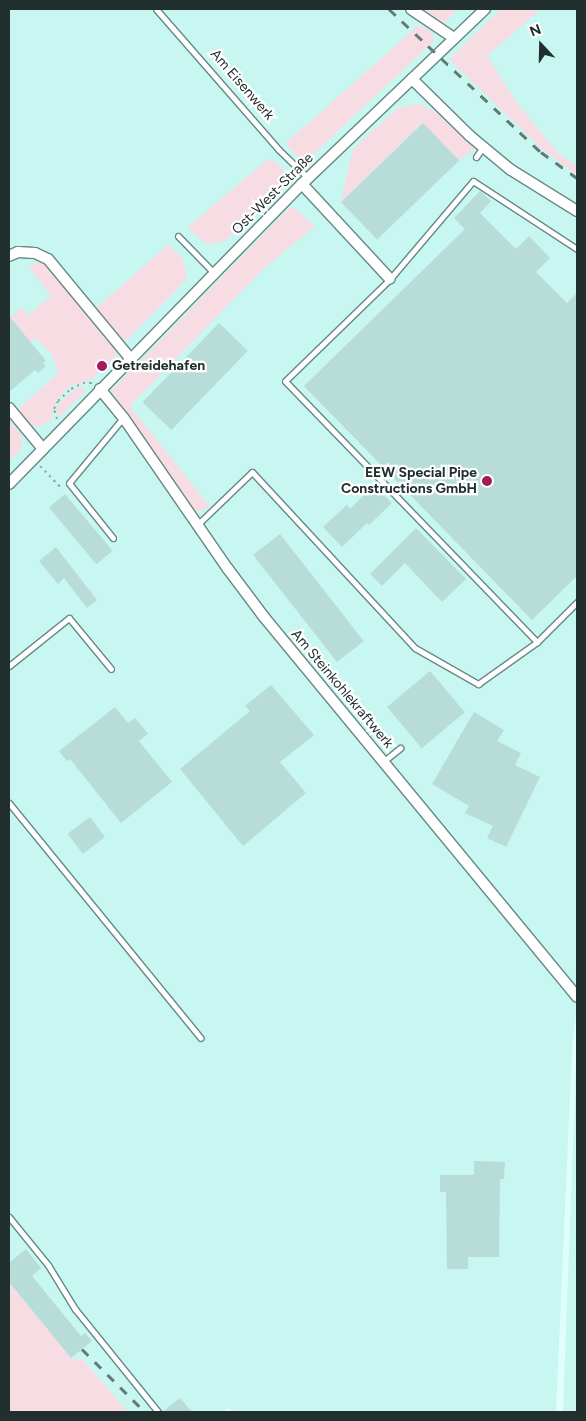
<!DOCTYPE html>
<meta charset="utf-8">
<style>
body{margin:0}
#map{position:relative;width:586px;height:1421px;overflow:hidden;background:#e0fefa;font-family:Figtree,sans-serif}
div>[style]{position:absolute}
[style*='--x']{left:calc(var(--x)*1px);top:calc(var(--y)*1px);width:calc(var(--w)*1px);rotate:calc(var(--a)*1deg)}
.built>*{inset:0;background:#c7f7f0}
.green>*{inset:0;background:#f7dce4}
.building>*{inset:0;background:#b8dcd7;transform-origin:0 0}
.path>*{height:2px;margin-top:-1px;transform-origin:0;background:repeating-linear-gradient(90deg,#91a8a5 0 2.5px,transparent 0 6.5px)}
.roads{filter:drop-shadow(1px 0 #678985) drop-shadow(-1px 0 #678985) drop-shadow(0 1px #678985) drop-shadow(0 -1px #678985)}
.lane>*{height:5px;margin:-2.5px;padding:0 2.5px;transform-origin:2.5px;border-radius:2.5px;background:#fff}
.street>*{height:10px;margin:-5px;padding:0 5px;transform-origin:5px;border-radius:5px;background:#fff}
.rail>*{height:3px;margin-top:-1.5px;transform-origin:0;background:repeating-linear-gradient(90deg,#647876 0 9px,transparent 0 18px)}
.dots>*{width:14px;height:14px;translate:-50% -50%;box-sizing:border-box;border:2px solid #fff;border-radius:50%}
span{translate:-50% -50%;white-space:nowrap;text-align:center;line-height:1.15;-webkit-text-stroke:4.5px #fff;paint-order:stroke}
.street-label{font-size:14px;color:#21302e}
.poi-label{font-size:14px;color:#21302e;font-weight:700}
.left{translate:0 -50%;text-align:left}
.right{translate:-100% -50%;text-align:right}
.frame{position:absolute;inset:0;border:10px solid #21302e;pointer-events:none}
.north{position:absolute;left:516px;top:20px;width:50px;height:50px;-webkit-text-stroke:4px #fff;paint-order:stroke;rotate:339deg;font-size:14px;font-weight:700;line-height:20px;text-align:center;color:#21302e}
.north::after{content:'';display:block;margin:auto;width:18px;height:22px;background:#21302e;clip-path:polygon(50% 0,100% 100%,50% 72%,0 100%)}
</style>
<div id="map">
<div class="built">
<div style="clip-path:polygon(9px 9px,577px 9px,577px 1007px,572px 1049px,556px 1412px,232px 1412px,228px 1408px,224px 1412px,128px 1412px,83px 1360px,71px 1358px,9px 1282px)"></div>
<div style="clip-path:polygon(577px 1037px,577px 1412px,563px 1412px)"></div>
</div>
<div class="green">
<div style="clip-path:polygon(419px 9px,458px 9px,442px 25px)"></div>
<div style="clip-path:polygon(501px 9px,541px 9px,487px 56px,519px 106px,559px 154px,577px 166px,577px 175px,543px 150px,449px 59px)"></div>
<div style="clip-path:polygon(419px 25px,432px 32px,435px 40px,310px 157px,303px 160px,298px 157px,286px 143px)"></div>
<div style="clip-path:polygon(418px 104px,435px 111px,476px 148px,459px 160px,422px 123px,341px 202px,353px 149px,398px 108px)"></div>
<div style="clip-path:polygon(268px 159px,274px 161px,282px 168px,285px 178px,284px 183px,225px 241px,207px 244px,187px 228px)"></div>
<div style="clip-path:polygon(289px 208px,294px 208px,315px 226px,263px 269px,130px 406px,210px 507px,196px 512px,189px 508px,144px 445px,145px 440px,114px 396px,112px 390px)"></div>
<div style="clip-path:polygon(169px 244px,183px 260px,186px 272px,186px 280px,128px 339px,118px 338px,94px 310px)"></div>
<div style="clip-path:polygon(39px 260px,43px 260px,115px 346px,118px 354px,92px 379px,68px 388px,52px 407px,54px 417px,39px 427px,30px 425px,16px 411px,57px 374px,57px 369px,52px 355px,36px 338px,30px 342px,10px 317px,22px 307px,28px 315px,51px 296px,29px 268px)"></div>
<div style="clip-path:polygon(82px 386px,86px 390px,60px 417px,55px 408px,71px 392px)"></div>
<div style="clip-path:polygon(9px 420px,21px 434px,22px 444px,20px 450px,9px 462px)"></div>
<div style="clip-path:polygon(9px 1282px,71px 1358px,83px 1360px,128px 1412px,9px 1412px)"></div>
</div>
<div class="building">
<div style="left:423px;top:123px;width:52px;height:114px;rotate:46deg"></div>
<div style="clip-path:polygon(480px 191px,491px 201px,480px 213px,516px 249px,529px 236px,550px 258px,536px 272px,567px 303px,577px 293px,577px 576px,532px 620px,304px 386px,465px 229px,454px 218px)"></div>
<div style="clip-path:polygon(9px 316px,46px 361px,43px 363px,46px 366px,38px 373px,35px 370px,9px 392px)"></div>
<div style="left:219px;top:323px;width:40px;height:110px;rotate:44deg"></div>
<div style="clip-path:polygon(374px 485px,392px 503px,369px 525px,367px 523px,342px 547px,323px 527px,347px 505px,350px 509px)"></div>
<div style="left:65px;top:494px;width:74px;height:21px;rotate:50deg"></div>
<div style="clip-path:polygon(416px 528px,466px 579px,442px 602px,405px 563px,382px 586px,370px 574px)"></div>
<div style="left:280px;top:534px;width:136px;height:34px;rotate:52deg"></div>
<div style="clip-path:polygon(56px 547px,97px 600px,87px 608px,64px 578px,58px 584px,39px 561px)"></div>
<div style="left:430px;top:671px;width:54px;height:56px;rotate:50deg"></div>
<div style="clip-path:polygon(271px 685px,314px 735px,280px 762px,306px 793px,243px 846px,180px 769px,250px 711px,245px 706px)"></div>
<div style="clip-path:polygon(115px 707px,128px 723px,135px 718px,148px 734px,139px 741px,172px 782px,121px 823px,70px 759px,67px 761px,59px 751px)"></div>
<div style="clip-path:polygon(474px 712px,504px 730px,497px 741px,521px 753px,515px 765px,540px 777px,506px 847px,487px 838px,493px 826px,465px 813px,469px 806px,432px 784px)"></div>
<div style="left:90px;top:817px;width:25px;height:28px;rotate:53deg"></div>
<div style="clip-path:polygon(474px 1161px,505px 1162px,504px 1179px,500px 1179px,499px 1257px,468px 1257px,468px 1269px,447px 1269px,446px 1192px,440px 1192px,440px 1175px,474px 1175px)"></div>
<div style="clip-path:polygon(26px 1249px,41px 1268px,32px 1276px,81px 1336px,85px 1333px,92px 1341px,71px 1358px,9px 1282px,9px 1263px)"></div>
<div style="clip-path:polygon(180px 1398px,192px 1412px,163px 1412px,173px 1403px)"></div>
</div>
<div class="path">
<div style="--x:57;--y:419;--w:10;--a:-107"></div>
<div style="--x:54;--y:409;--w:9;--a:-63"></div>
<div style="--x:58;--y:401;--w:18;--a:-43"></div>
<div style="--x:71;--y:389;--w:13;--a:-27"></div>
<div style="--x:83;--y:383;--w:10;--a:0"></div>
<div style="--x:40;--y:466;--w:32;--a:46"></div>
</div>
<div class="roads">
<div class="lane">
<div style="--x:156;--y:9;--w:187;--a:48.9"></div>
<div style="--x:279;--y:150;--w:40;--a:44"></div>
<div style="--x:476;--y:157;--w:12;--a:-55"></div>
<div style="--x:178;--y:236;--w:52;--a:45.8"></div>
<div style="--x:577;--y:249;--w:124;--a:-146.8"></div>
<div style="--x:473;--y:181;--w:128;--a:130.3"></div>
<div style="--x:390;--y:279;--w:146;--a:135.8"></div>
<div style="--x:285;--y:381;--w:363;--a:46"></div>
<div style="--x:537;--y:642;--w:57;--a:-45"></div>
<div style="--x:197;--y:525;--w:76;--a:-43.9"></div>
<div style="--x:252;--y:472;--w:240;--a:47.2"></div>
<div style="--x:415;--y:648;--w:73;--a:29.7"></div>
<div style="--x:478;--y:684;--w:72;--a:-35.4"></div>
<div style="--x:113;--y:538;--w:70;--a:-128.7"></div>
<div style="--x:69;--y:483;--w:85;--a:-50.3"></div>
<div style="--x:9;--y:666;--w:77;--a:-38.7"></div>
<div style="--x:69;--y:618;--w:66;--a:50.5"></div>
<div style="--x:384;--y:761;--w:21;--a:-39"></div>
<div style="--x:9;--y:803;--w:303;--a:50.8"></div>
<div style="--x:9;--y:1217;--w:62;--a:50.9"></div>
<div style="--x:48;--y:1265;--w:52;--a:58.5"></div>
<div style="--x:75;--y:1309;--w:132;--a:51.1"></div>
</div>
<div class="street">
<div style="--x:411;--y:9;--w:52;--a:34"></div>
<div style="--x:412;--y:79;--w:81;--a:44.5"></div>
<div style="--x:470;--y:136;--w:53;--a:39.7"></div>
<div style="--x:511;--y:170;--w:78;--a:31.8"></div>
<div style="--x:302;--y:184;--w:129;--a:47.2"></div>
<div style="--x:9;--y:256;--w:10;--a:-24"></div>
<div style="--x:18;--y:252;--w:17;--a:3"></div>
<div style="--x:35;--y:253;--w:14;--a:25"></div>
<div style="--x:48;--y:259;--w:129;--a:50.4"></div>
<div style="--x:100;--y:389;--w:36;--a:51"></div>
<div style="--x:123;--y:417;--w:185;--a:55.4"></div>
<div style="--x:228;--y:569;--w:60;--a:53.1"></div>
<div style="--x:264;--y:617;--w:492;--a:50.5"></div>
<div style="--x:9;--y:408;--w:53;--a:50.3"></div>
<div style="--x:9;--y:484;--w:419;--a:-45.7"></div>
<div style="--x:302;--y:184;--w:253;--a:-43.7"></div>
</div>
</div>
<div class="rail">
<div style="--x:389;--y:9;--w:209;--a:43.3"></div>
<div style="--x:541;--y:152;--w:44;--a:35.8"></div>
<div style="--x:82;--y:1349;--w:89;--a:45"></div>
</div>
<div class="dots">
<div style="left:102px;top:366px;background:#a5185d"></div>
<div style="left:487px;top:481px;background:#a5185d"></div>
</div>
<div class="street-label">
<span style="left:242px;top:85px;rotate:49deg">Am Eisenwerk</span>
<span style="left:273px;top:194px;rotate:-45deg">Ost-West-Straße</span>
<span style="left:342px;top:689px;rotate:50deg">Am Steinkohlekraftwerk</span>
</div>
<div class="poi-label">
<span class="left" style="left:112px;top:366px">Getreidehafen</span>
<span class="right" style="left:477px;top:481px">EEW Special Pipe<br>Constructions GmbH</span>
</div>
<div class="frame"></div>
<div class="north">N</div>
</div>
